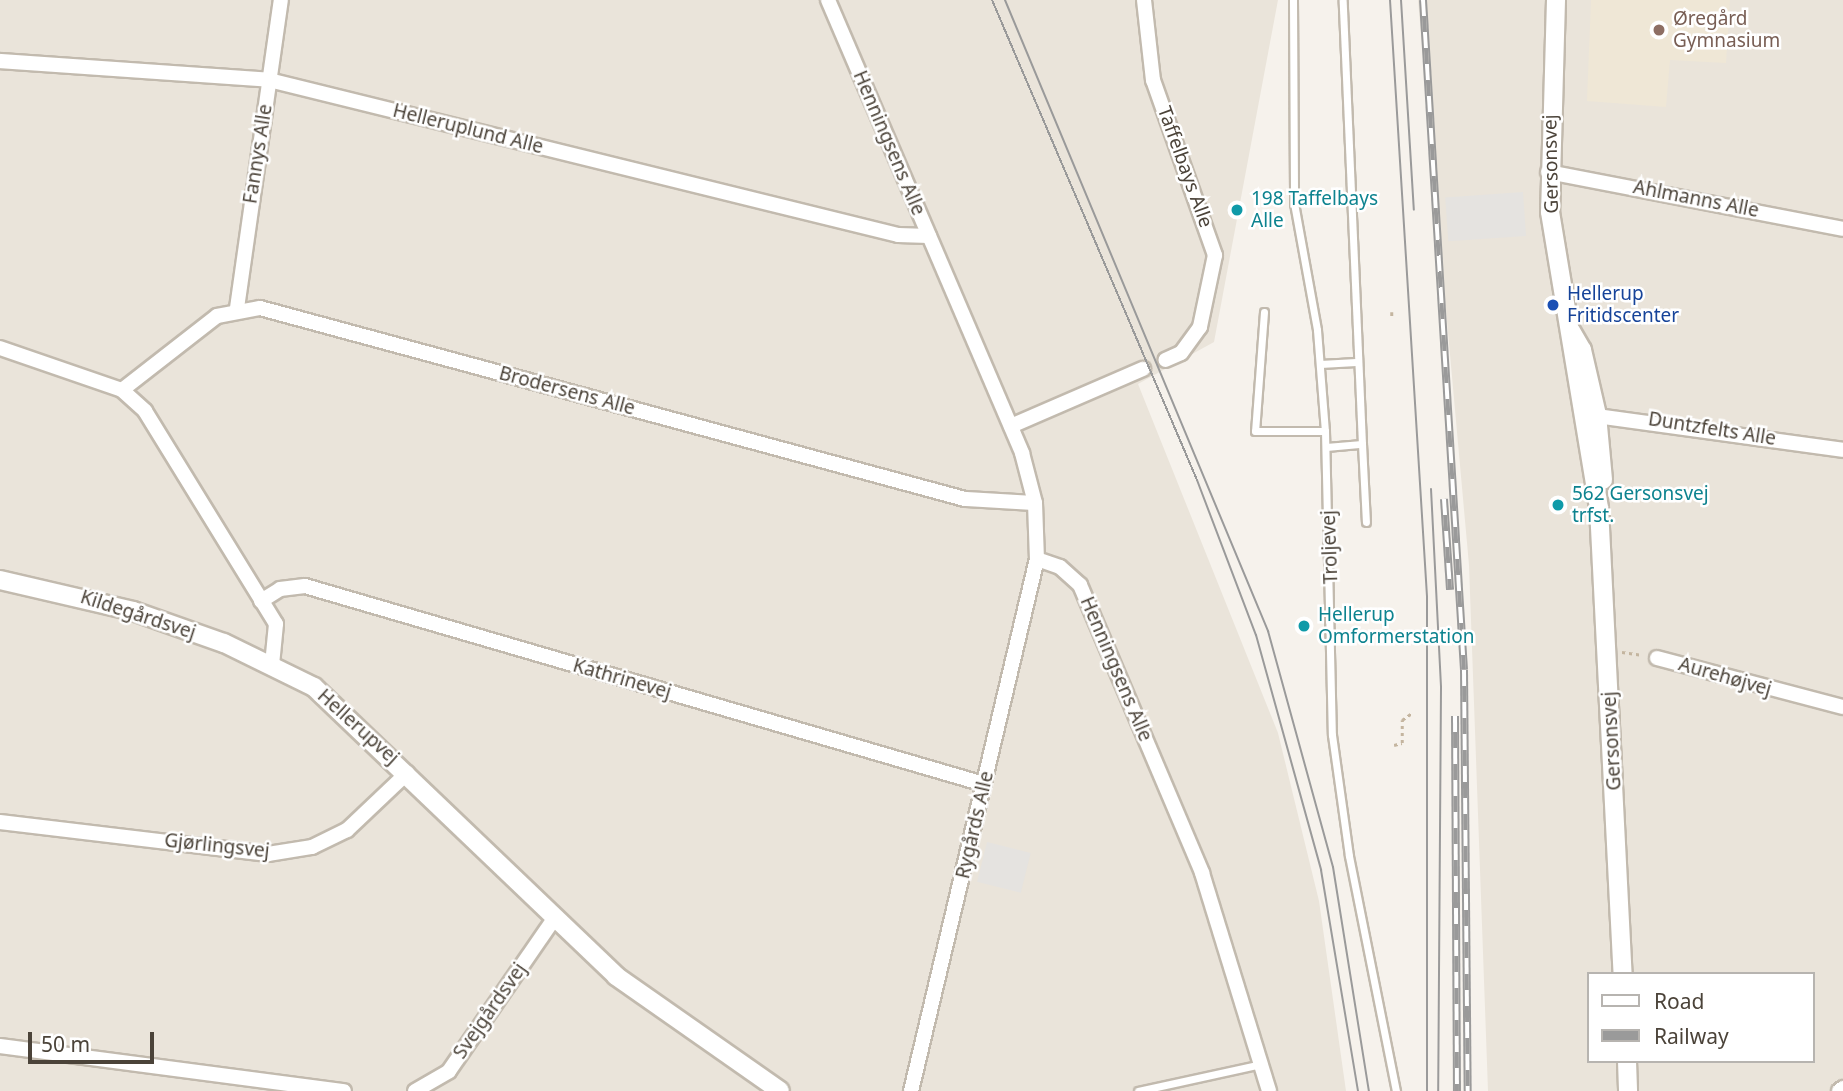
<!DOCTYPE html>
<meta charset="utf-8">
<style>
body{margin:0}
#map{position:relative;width:1843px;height:1091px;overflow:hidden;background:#f6f2ec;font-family:"Noto Sans",sans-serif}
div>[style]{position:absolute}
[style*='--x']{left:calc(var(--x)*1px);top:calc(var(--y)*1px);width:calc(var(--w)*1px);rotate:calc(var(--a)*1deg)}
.residential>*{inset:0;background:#eae4da}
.education>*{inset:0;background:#efe7d6}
.parking>*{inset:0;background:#e5e3e0;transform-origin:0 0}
.path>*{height:2.5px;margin-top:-1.25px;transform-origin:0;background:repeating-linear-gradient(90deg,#c4b59f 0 3.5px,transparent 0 7px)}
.roads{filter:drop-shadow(2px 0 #c2baae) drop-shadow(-2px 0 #c2baae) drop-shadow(0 2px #c2baae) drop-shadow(0 -2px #c2baae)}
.service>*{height:7px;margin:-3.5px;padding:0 3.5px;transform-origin:3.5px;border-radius:3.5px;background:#fff}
.minor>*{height:14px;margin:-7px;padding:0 7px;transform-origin:7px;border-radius:7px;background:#fff}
.tertiary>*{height:18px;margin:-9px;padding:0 9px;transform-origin:9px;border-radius:9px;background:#fff}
.tram>*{height:2px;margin:-1px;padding:0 1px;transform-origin:1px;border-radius:1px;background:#9a9a9a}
.rail>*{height:8px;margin-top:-4px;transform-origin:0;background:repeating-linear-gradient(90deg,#fff 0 16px,#9a9a9a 0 32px);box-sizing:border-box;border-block:2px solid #9a9a9a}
.dots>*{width:19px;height:19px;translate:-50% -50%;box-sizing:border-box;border:4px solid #fff;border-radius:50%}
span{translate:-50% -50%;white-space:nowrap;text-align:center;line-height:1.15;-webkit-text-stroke:5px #fff;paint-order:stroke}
.education-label{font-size:19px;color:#785e54}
.left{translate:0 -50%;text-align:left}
.street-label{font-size:19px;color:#4b4339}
.culture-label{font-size:19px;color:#0d838f}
.transit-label{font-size:19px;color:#164399}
.legend{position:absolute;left:1587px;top:972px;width:228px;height:91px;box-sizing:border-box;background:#fff;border:2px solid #b7b4b0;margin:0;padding:9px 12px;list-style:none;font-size:21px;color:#4b4339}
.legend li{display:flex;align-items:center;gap:14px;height:35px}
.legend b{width:35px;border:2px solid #b7b4b0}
.scale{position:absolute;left:28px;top:1032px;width:126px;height:32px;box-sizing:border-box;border:4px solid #4b4339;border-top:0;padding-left:9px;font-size:21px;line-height:24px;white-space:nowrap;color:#4b4339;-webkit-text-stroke:5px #fff;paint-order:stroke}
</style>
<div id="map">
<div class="residential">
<div style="clip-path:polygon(0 0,1278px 0,1214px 342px,1138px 384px,1278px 733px,1319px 901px,1346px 1091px,0 1091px)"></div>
<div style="clip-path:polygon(evenodd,1418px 0,1843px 0,1843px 1091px,1488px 1091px,1469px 565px,1418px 0,1589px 974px,1813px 974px,1813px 1061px,1589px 1061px,1589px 974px)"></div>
</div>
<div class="education">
<div style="clip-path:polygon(1591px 0,1730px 0,1726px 63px,1670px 60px,1666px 107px,1587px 101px)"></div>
</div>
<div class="parking">
<div style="left:1523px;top:192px;width:44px;height:78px;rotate:86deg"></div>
<div style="left:987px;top:842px;width:45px;height:41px;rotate:14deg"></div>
</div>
<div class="path">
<div style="--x:1392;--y:312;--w:4;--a:90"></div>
<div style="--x:1622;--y:652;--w:21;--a:8"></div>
<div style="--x:1394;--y:745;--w:8;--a:-14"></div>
<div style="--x:1402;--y:743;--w:23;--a:-90"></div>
<div style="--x:1402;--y:720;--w:12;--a:-35"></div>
</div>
<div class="roads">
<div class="service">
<div style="--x:1293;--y:0;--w:203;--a:89.7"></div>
<div style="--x:1294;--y:203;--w:129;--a:79.7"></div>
<div style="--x:1317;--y:330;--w:101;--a:85.5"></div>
<div style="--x:1325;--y:431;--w:304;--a:88.7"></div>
<div style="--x:1332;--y:735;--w:122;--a:82"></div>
<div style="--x:1349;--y:856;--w:240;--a:78.7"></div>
<div style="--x:1264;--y:312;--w:119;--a:94.3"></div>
<div style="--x:1255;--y:431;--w:70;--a:0"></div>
<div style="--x:1320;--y:364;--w:36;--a:-3"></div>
<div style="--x:1362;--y:444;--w:78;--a:87.1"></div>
<div style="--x:1326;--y:447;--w:36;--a:-5"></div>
<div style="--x:1362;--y:444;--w:444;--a:-92.5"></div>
<div style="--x:1138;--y:1091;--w:127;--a:-12.3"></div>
</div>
<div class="minor">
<div style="--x:828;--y:0;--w:493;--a:66.8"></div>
<div style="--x:1022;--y:453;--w:52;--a:75.4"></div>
<div style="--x:1035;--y:503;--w:56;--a:88"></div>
<div style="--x:1037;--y:559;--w:24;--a:19"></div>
<div style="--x:1060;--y:567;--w:27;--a:42"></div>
<div style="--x:1080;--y:585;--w:313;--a:67"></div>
<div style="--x:1202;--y:873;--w:228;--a:72.9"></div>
<div style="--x:1144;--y:0;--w:81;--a:83.6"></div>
<div style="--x:1153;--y:80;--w:186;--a:70.5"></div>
<div style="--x:1215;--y:255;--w:74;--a:101.8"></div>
<div style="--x:1200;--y:327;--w:32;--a:126"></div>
<div style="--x:1181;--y:353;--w:17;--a:156"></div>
<div style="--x:0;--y:61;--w:270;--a:4"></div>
<div style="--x:269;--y:80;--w:648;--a:13.84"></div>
<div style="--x:898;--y:235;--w:31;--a:2"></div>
<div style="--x:1548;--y:172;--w:300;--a:10.9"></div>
<div style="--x:237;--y:308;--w:311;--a:-81.9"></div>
<div style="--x:0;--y:348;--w:129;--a:19"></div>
<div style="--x:122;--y:390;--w:31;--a:42"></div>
<div style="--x:145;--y:411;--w:250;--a:58.4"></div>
<div style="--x:276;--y:624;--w:41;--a:95.6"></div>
<div style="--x:122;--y:390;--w:120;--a:-37.9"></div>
<div style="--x:217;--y:316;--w:44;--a:-10.5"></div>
<div style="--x:260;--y:308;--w:730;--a:15.16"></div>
<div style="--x:965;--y:499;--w:70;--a:3.3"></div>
<div style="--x:1589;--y:415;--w:256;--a:7.8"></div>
<div style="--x:1011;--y:426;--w:144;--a:-23.4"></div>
<div style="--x:261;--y:601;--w:22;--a:-32"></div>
<div style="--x:280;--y:589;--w:25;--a:-7"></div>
<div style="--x:305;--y:586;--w:707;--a:16.26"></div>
<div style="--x:1657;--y:658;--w:192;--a:14.8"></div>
<div style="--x:0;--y:822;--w:270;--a:6.8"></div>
<div style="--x:268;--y:854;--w:45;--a:-9"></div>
<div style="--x:312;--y:847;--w:39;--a:-26"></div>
<div style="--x:347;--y:830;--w:83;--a:-43.5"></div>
<div style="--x:0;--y:1046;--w:347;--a:7.5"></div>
<div style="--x:415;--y:1091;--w:39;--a:-30"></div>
<div style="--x:449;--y:1071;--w:185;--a:-55.4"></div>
<div style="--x:911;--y:1091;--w:547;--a:-76.68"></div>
<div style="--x:1839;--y:1091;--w:5;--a:-37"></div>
</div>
<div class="tertiary">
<div style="--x:1556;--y:0;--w:212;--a:91.6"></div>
<div style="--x:1550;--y:212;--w:300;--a:80.6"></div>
<div style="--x:1599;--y:508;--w:467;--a:87.1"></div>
<div style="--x:1571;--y:331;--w:22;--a:60"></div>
<div style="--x:1582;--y:350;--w:67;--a:77"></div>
<div style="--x:1597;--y:415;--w:65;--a:84.7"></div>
<div style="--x:0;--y:580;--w:137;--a:13.1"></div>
<div style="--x:133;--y:611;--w:96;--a:19.4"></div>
<div style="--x:224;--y:643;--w:100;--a:26.1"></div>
<div style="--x:314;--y:687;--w:418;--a:43.7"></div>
<div style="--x:616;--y:976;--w:200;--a:35"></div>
<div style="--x:1627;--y:1061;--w:30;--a:88"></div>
</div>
</div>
<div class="tram">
<div style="--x:992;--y:0;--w:522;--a:66.87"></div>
<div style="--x:1197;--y:480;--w:166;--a:69.2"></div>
<div style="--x:1256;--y:635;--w:244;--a:74.5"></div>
<div style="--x:1321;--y:870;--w:224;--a:80.5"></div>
<div style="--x:1005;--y:0;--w:684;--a:67.37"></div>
<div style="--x:1268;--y:631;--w:245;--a:74.6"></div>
<div style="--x:1333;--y:867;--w:227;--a:80.9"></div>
<div style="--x:1390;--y:0;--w:598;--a:86.45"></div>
<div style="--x:1427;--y:597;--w:494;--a:90"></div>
<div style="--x:1401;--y:0;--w:210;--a:86.5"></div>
<div style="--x:1431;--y:489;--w:199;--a:87.1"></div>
<div style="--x:1441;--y:688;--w:403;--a:90.4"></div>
</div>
<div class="rail">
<div style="--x:1423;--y:0;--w:671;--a:86.5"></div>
<div style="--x:1464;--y:670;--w:421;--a:89.5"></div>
<div style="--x:1444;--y:499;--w:91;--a:86.2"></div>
<div style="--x:1455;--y:716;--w:375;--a:89.7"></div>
</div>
<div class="dots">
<div style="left:1659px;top:30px;background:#8d6e63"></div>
<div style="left:1237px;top:210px;background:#0f9aa8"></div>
<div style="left:1553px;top:305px;background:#1a4fb4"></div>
<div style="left:1558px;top:505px;background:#0f9aa8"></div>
<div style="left:1304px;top:626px;background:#0f9aa8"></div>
</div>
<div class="education-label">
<span class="left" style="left:1673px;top:30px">Øregård<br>Gymnasium</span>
</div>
<div class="street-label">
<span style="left:468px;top:129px;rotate:14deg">Helleruplund Alle</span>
<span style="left:889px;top:143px;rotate:67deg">Henningsens Alle</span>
<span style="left:258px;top:154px;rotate:-81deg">Fannys Alle</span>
<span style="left:1551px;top:164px;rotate:-91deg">Gersonsvej</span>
<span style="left:1185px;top:167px;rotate:70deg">Taffelbays Alle</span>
<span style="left:1696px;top:199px;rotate:11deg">Ahlmanns Alle</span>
<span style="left:567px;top:391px;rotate:15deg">Brodersens Alle</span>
<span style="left:1712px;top:429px;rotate:9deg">Duntzfelts Alle</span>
<span style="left:1330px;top:547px;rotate:-92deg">Troljevej</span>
<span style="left:138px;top:615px;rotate:18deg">Kildegårdsvej</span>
<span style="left:1116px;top:669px;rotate:67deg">Henningsens Alle</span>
<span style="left:1725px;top:677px;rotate:16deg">Aurehøjvej</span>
<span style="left:622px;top:679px;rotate:16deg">Kathrinevej</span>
<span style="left:358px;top:727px;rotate:42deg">Hellerupvej</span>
<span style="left:1612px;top:741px;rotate:-93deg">Gersonsvej</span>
<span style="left:975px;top:825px;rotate:-77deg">Rygårds Alle</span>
<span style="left:217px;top:846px;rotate:6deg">Gjørlingsvej</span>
<span style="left:490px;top:1011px;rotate:-55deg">Svejgårdsvej</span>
</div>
<div class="culture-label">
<span class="left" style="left:1251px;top:210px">198 Taffelbays<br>Alle</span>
<span class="left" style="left:1572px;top:505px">562 Gersonsvej<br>trfst.</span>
<span class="left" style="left:1318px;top:626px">Hellerup<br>Omformerstation</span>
</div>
<div class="transit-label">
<span class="left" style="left:1567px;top:305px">Hellerup<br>Fritidscenter</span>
</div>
<ul class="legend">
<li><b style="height:9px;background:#fff"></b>Road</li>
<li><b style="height:9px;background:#9a9a9a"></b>Railway</li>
</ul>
<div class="scale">50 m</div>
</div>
